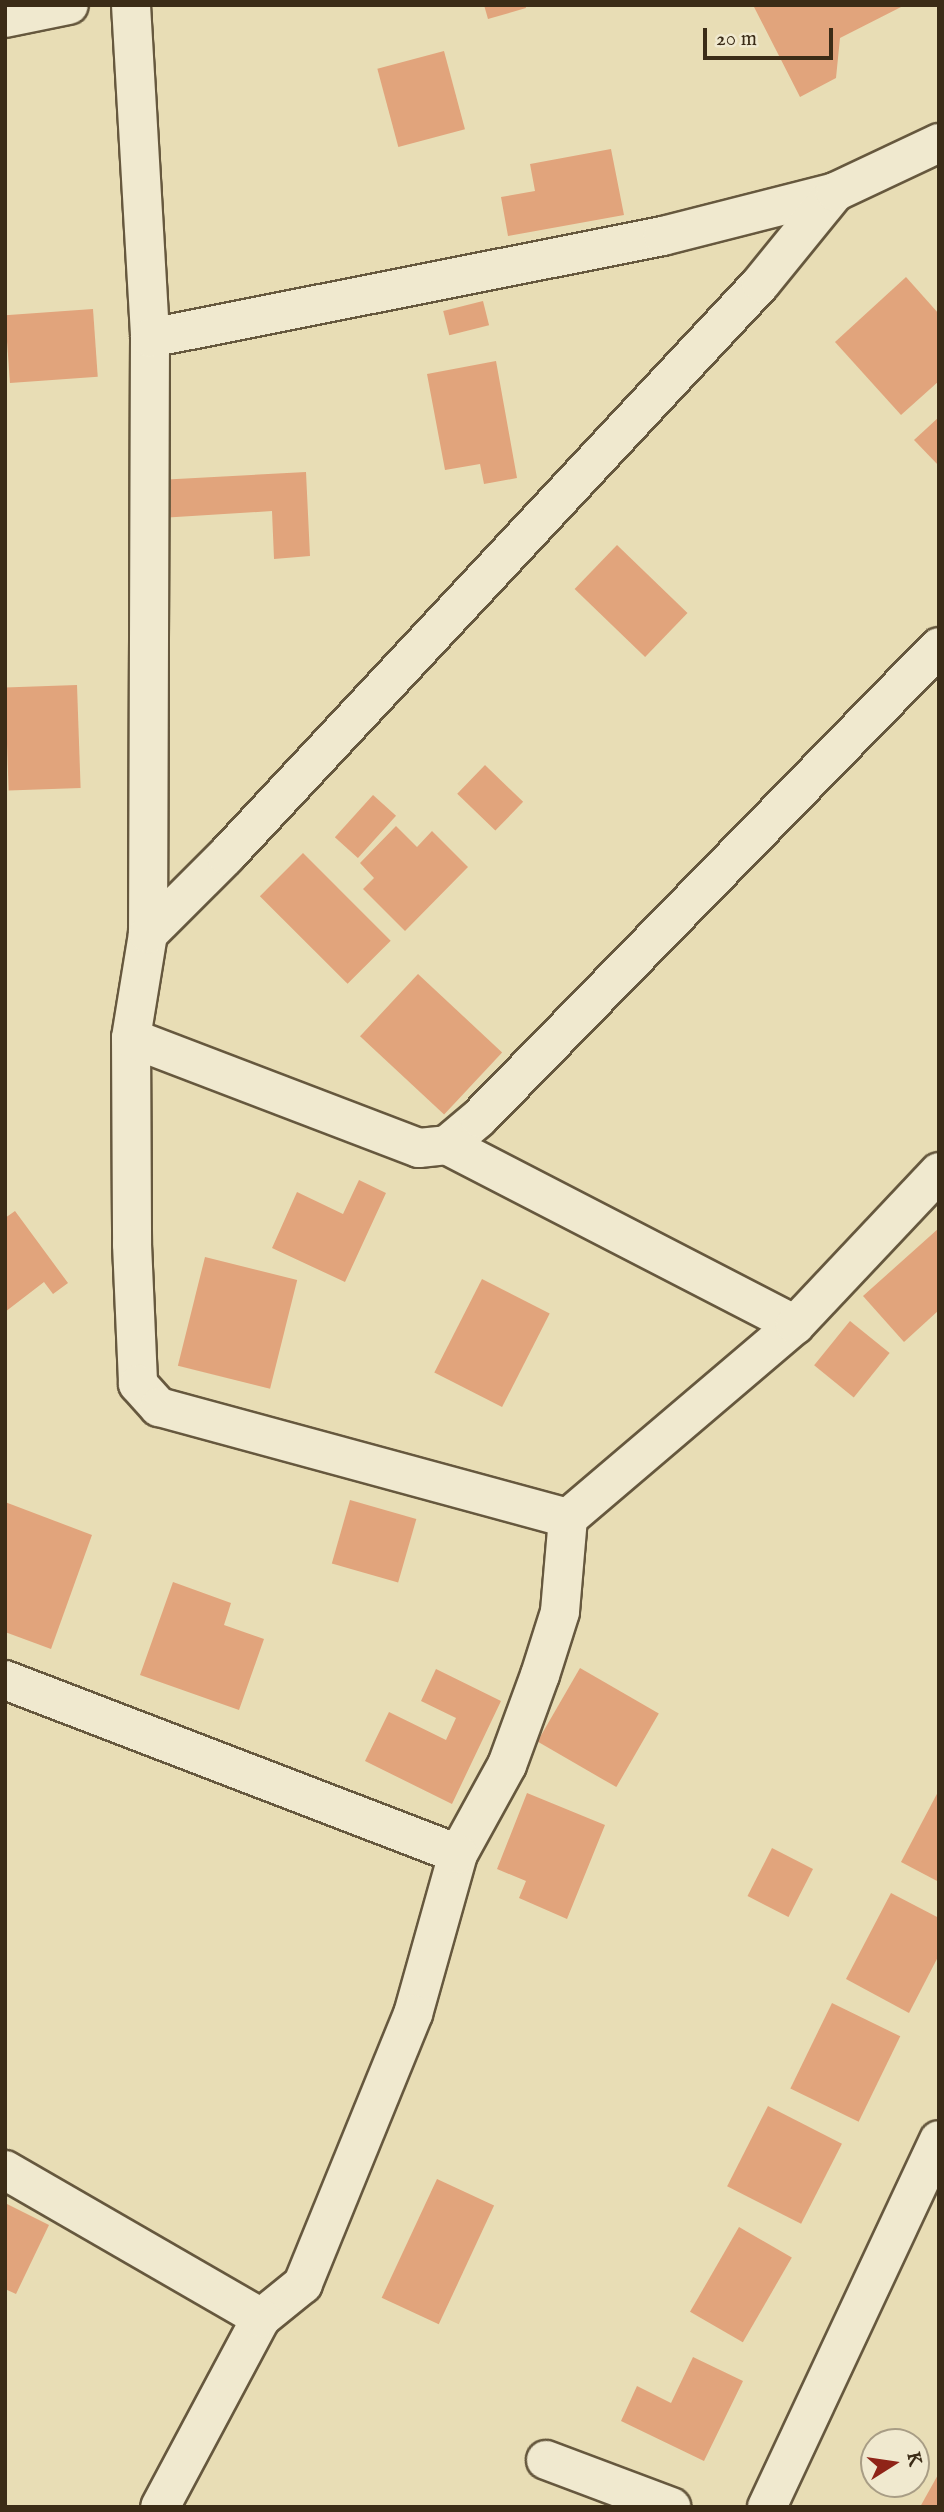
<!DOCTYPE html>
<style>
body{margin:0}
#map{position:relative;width:944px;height:2512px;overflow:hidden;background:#e8ddb5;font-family:"IM FELL English",serif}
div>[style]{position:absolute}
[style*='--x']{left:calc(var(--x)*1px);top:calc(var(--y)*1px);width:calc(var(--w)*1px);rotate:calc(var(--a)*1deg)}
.building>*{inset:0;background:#e1a47c;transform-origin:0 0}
.roads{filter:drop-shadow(2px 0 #66583e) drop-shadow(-2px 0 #66583e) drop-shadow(0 2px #66583e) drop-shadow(0 -2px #66583e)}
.minor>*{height:38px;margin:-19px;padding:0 19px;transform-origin:19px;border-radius:19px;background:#f0e9cf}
span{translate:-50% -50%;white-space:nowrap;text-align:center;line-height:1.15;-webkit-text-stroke:7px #f0e9cf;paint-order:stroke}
.frame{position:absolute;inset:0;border:7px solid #3b2c17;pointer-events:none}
.north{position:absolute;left:860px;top:2428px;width:70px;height:70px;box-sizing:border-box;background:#f0e9cf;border:2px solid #a89d85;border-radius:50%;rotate:78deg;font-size:19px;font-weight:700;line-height:28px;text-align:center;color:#3b2c17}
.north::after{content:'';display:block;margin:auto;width:24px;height:32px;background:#8f2418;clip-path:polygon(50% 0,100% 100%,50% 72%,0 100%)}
.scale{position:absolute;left:703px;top:28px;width:130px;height:32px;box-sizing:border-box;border:4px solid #3b2c17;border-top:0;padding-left:9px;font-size:21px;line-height:24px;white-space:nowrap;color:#3b2c17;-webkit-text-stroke:5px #f0e9cf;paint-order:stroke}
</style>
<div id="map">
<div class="building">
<div style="clip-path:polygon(484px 5px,525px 5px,526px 8px,488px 19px)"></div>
<div style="clip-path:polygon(753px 5px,905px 5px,840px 38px,836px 78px,800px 97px)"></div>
<div style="left:444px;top:51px;width:81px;height:69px;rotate:75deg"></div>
<div style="clip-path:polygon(611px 149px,624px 215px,508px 236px,501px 197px,535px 191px,530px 164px)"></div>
<div style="clip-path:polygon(906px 277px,939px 314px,939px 381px,901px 415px,835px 342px)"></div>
<div style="left:483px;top:301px;width:25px;height:41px;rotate:76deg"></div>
<div style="left:93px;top:309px;width:68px;height:88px;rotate:86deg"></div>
<div style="clip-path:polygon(496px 361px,517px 478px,484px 484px,480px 464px,445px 470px,427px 374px)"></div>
<div style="clip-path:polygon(939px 417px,939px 466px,914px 440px)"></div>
<div style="clip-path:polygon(306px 472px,310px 556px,274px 559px,272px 511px,160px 518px,158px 480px)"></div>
<div style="left:617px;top:545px;width:98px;height:61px;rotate:44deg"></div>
<div style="left:77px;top:685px;width:103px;height:72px;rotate:88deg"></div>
<div style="left:485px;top:765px;width:53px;height:40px;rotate:44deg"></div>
<div style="left:373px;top:795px;width:31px;height:57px;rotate:42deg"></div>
<div style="clip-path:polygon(396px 826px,417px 847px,432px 831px,468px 867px,405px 931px,363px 889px,374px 878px,360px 863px)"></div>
<div style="left:303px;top:853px;width:124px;height:61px;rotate:45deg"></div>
<div style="left:418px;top:974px;width:115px;height:85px;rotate:43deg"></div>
<div style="clip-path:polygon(359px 1180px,386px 1193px,345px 1282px,272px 1248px,297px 1192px,343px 1214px)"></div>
<div style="clip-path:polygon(15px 1211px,68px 1283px,53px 1294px,44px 1282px,5px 1312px,5px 1218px)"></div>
<div style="clip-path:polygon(939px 1228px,939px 1310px,904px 1342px,863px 1296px)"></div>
<div style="left:205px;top:1257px;width:95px;height:112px;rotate:14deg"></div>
<div style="left:482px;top:1279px;width:76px;height:105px;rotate:27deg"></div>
<div style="left:850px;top:1321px;width:51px;height:57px;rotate:39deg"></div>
<div style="left:350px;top:1500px;width:69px;height:66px;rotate:16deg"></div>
<div style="clip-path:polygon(5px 1502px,92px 1535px,51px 1649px,5px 1632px)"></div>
<div style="clip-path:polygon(173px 1582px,231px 1603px,224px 1625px,264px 1639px,239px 1710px,140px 1675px)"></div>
<div style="left:580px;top:1668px;width:91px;height:85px;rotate:30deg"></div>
<div style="clip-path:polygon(436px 1669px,501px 1701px,452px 1804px,365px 1761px,389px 1712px,446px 1740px,456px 1718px,421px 1701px)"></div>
<div style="clip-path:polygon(939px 1790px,939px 1882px,901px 1862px)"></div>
<div style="clip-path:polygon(527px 1793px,605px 1825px,567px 1919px,519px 1898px,526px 1881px,497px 1869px)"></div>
<div style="left:772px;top:1848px;width:46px;height:54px;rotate:27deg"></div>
<div style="clip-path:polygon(891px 1893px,939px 1918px,939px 1955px,909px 2013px,846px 1979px)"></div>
<div style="left:832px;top:2003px;width:76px;height:95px;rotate:26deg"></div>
<div style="left:768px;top:2106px;width:83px;height:90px;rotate:27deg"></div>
<div style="left:437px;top:2179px;width:63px;height:131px;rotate:25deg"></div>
<div style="clip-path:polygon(5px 2203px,49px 2225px,16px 2294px,5px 2289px)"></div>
<div style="left:739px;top:2227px;width:61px;height:98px;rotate:30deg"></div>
<div style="clip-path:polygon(693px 2357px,743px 2381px,704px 2461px,621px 2421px,637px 2386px,671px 2403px)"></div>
<div style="clip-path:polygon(939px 2473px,939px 2507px,920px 2507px)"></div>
</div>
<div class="roads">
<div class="minor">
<div style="--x:131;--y:5;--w:334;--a:86.7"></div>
<div style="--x:150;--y:338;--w:596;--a:90.19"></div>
<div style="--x:148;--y:934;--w:105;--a:99.3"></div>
<div style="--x:131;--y:1038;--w:206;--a:89.7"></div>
<div style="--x:132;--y:1244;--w:140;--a:87.5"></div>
<div style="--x:138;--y:1384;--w:31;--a:48"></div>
<div style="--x:159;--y:1407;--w:424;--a:15.2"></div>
<div style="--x:568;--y:1518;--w:94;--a:94.9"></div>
<div style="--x:560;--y:1612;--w:66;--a:107.6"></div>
<div style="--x:540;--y:1675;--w:96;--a:110.1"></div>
<div style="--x:507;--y:1765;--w:102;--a:118.8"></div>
<div style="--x:458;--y:1854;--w:166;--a:105.7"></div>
<div style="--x:413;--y:2014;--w:292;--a:112.2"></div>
<div style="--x:303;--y:2284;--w:54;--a:141"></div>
<div style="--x:261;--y:2318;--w:214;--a:118.1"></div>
<div style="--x:5;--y:18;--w:65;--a:-11.5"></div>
<div style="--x:150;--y:338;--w:523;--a:-11.25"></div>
<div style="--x:663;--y:236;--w:178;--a:-14.3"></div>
<div style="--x:148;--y:934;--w:110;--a:-45"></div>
<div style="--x:226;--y:856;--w:784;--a:-46.96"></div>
<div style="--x:761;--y:283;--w:117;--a:-50.9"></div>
<div style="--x:835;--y:192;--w:115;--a:-25.2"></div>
<div style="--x:131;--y:1038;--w:308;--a:20.9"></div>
<div style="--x:419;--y:1148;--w:28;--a:-6"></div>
<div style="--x:447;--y:1145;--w:42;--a:-40.2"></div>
<div style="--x:479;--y:1118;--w:658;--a:-45.68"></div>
<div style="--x:447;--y:1145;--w:392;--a:27.3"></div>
<div style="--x:568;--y:1518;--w:298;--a:-40.4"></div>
<div style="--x:795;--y:1325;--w:210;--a:-46.7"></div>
<div style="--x:5;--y:1680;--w:485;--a:21"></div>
<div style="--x:5;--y:2170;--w:296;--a:30"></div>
<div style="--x:546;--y:2460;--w:134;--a:20.6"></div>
<div style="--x:767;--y:2507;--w:405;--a:-64.9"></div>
</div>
</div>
<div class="frame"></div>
<div class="north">K</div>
<div class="scale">20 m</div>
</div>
